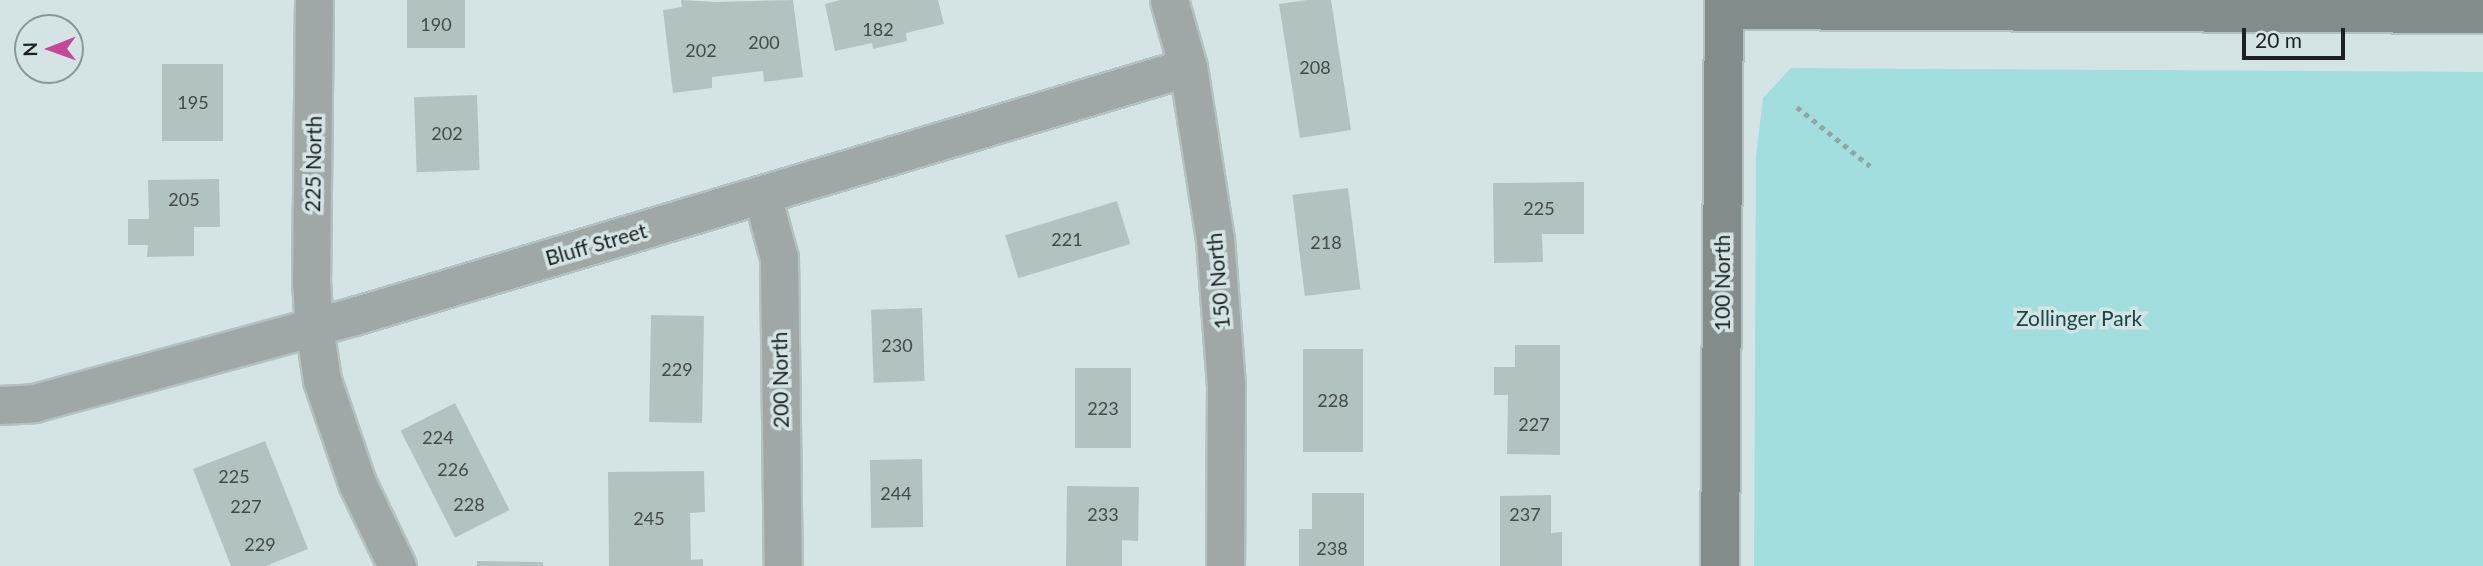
<!DOCTYPE html>
<style>
body{margin:0}
#map{position:relative;width:2483px;height:566px;overflow:hidden;background:#d4e4e4;font-family:Lato,sans-serif}
div>[style]{position:absolute}
[style*='--x']{left:calc(var(--x)*1px);top:calc(var(--y)*1px);width:calc(var(--w)*1px);rotate:calc(var(--a)*1deg)}
.green>*{inset:0;background:#a1dedd}
.building>*{inset:0;background:#b2c2c1;transform-origin:0 0}
.path>*{height:4.5px;margin-top:-2.25px;transform-origin:0;background:repeating-linear-gradient(90deg,#98a4a4 0 5px,transparent 0 10px)}
.roads{filter:drop-shadow(2px 0 #b3c1c1) drop-shadow(-2px 0 #b3c1c1) drop-shadow(0 2px #b3c1c1) drop-shadow(0 -2px #b3c1c1)}
.street>*{height:37px;margin:-18.5px;padding:0 18.5px;transform-origin:18.5px;border-radius:18.5px;background:#a0a7a7}
.secondary>*{height:38px;margin:-19px;padding:0 19px;transform-origin:19px;border-radius:19px;background:#818c8b}
span{translate:-50% -50%;white-space:nowrap;text-align:center;line-height:1.15;-webkit-text-stroke:7px #d4e4e4;paint-order:stroke}
.number-label{font-size:18px;color:#424a4a}
.number-label span{-webkit-text-stroke-width:0}
.street-label{font-size:21px;color:#1c2222}
.park-label{font-size:21px;color:#174747}
.north{position:absolute;left:14px;top:14px;width:70px;height:70px;box-sizing:border-box;background:#d4e4e4;border:2px solid #8a9696;border-radius:50%;rotate:269deg;font-size:19px;font-weight:700;line-height:28px;text-align:center;color:#1c2222}
.north::after{content:'';display:block;margin:auto;width:24px;height:32px;background:#c44897;clip-path:polygon(50% 0,100% 100%,50% 72%,0 100%)}
.scale{position:absolute;left:2242px;top:28px;width:103px;height:32px;box-sizing:border-box;border:4px solid #1c2222;border-top:0;padding-left:9px;font-size:21px;line-height:24px;white-space:nowrap;color:#1c2222;-webkit-text-stroke:5px #d4e4e4;paint-order:stroke}
</style>
<div id="map">
<div class="green">
<div style="clip-path:polygon(1791px 68px,2483px 72px,2483px 566px,1754px 566px,1756px 157px,1763px 98px)"></div>
</div>
<div class="building">
<div style="left:407px;top:0;width:58px;height:48px"></div>
<div style="clip-path:polygon(681px 0,714px 2px,793px 0,803px 77px,764px 82px,763px 71px,712px 77px,712px 88px,673px 93px,663px 10px,682px 7px)"></div>
<div style="clip-path:polygon(840px 0,938px 0,944px 24px,906px 33px,907px 41px,873px 49px,872px 43px,835px 51px,825px 4px)"></div>
<div style="clip-path:polygon(1307px 0,1331px 0,1351px 130px,1300px 138px,1279px 4px)"></div>
<div style="left:162px;top:64px;width:61px;height:77px"></div>
<div style="left:477px;top:95px;width:75px;height:63px;rotate:88deg"></div>
<div style="clip-path:polygon(219px 179px,220px 227px,194px 227px,194px 256px,147px 257px,148px 245px,128px 245px,128px 219px,149px 219px,148px 180px)"></div>
<div style="clip-path:polygon(1584px 182px,1584px 234px,1542px 234px,1543px 262px,1494px 263px,1493px 183px)"></div>
<div style="left:1348px;top:188px;width:102px;height:56px;rotate:83deg"></div>
<div style="left:1117px;top:201px;width:45px;height:117px;rotate:73deg"></div>
<div style="left:922px;top:308px;width:73px;height:51px;rotate:88deg"></div>
<div style="left:651px;top:315px;width:53px;height:107px;rotate:1deg"></div>
<div style="clip-path:polygon(1515px 345px,1560px 345px,1560px 455px,1507px 454px,1508px 395px,1494px 395px,1494px 367px,1515px 367px)"></div>
<div style="left:1303px;top:349px;width:60px;height:103px"></div>
<div style="left:1075px;top:368px;width:56px;height:80px"></div>
<div style="left:455px;top:403px;width:120px;height:61px;rotate:63deg"></div>
<div style="clip-path:polygon(265px 441px,308px 549px,266px 566px,231px 566px,193px 469px)"></div>
<div style="left:922px;top:459px;width:68px;height:52px;rotate:89deg"></div>
<div style="clip-path:polygon(704px 471px,705px 512px,690px 513px,691px 560px,703px 559px,703px 566px,609px 566px,608px 472px)"></div>
<div style="clip-path:polygon(1067px 486px,1139px 487px,1138px 541px,1122px 540px,1122px 566px,1066px 566px)"></div>
<div style="clip-path:polygon(1312px 493px,1364px 493px,1364px 566px,1299px 566px,1299px 529px,1312px 529px)"></div>
<div style="clip-path:polygon(1551px 495px,1551px 533px,1562px 532px,1562px 566px,1500px 566px,1500px 496px)"></div>
<div style="clip-path:polygon(477px 561px,543px 562px,543px 566px,477px 566px)"></div>
</div>
<div class="path">
<div style="--x:1797;--y:107;--w:94;--a:38.9"></div>
</div>
<div class="roads">
<div class="street">
<div style="--x:314;--y:0;--w:281;--a:90.6"></div>
<div style="--x:311;--y:281;--w:46;--a:86.3"></div>
<div style="--x:314;--y:327;--w:54;--a:81.4"></div>
<div style="--x:322;--y:380;--w:109;--a:71.2"></div>
<div style="--x:357;--y:483;--w:92;--a:64.3"></div>
<div style="--x:1169;--y:0;--w:70;--a:74.2"></div>
<div style="--x:1188;--y:67;--w:174;--a:81.1"></div>
<div style="--x:1215;--y:239;--w:145;--a:85.7"></div>
<div style="--x:1226;--y:384;--w:182;--a:90.3"></div>
<div style="--x:762;--y:195;--w:65;--a:74.9"></div>
<div style="--x:779;--y:258;--w:308;--a:89.3"></div>
<div style="--x:0;--y:405;--w:34;--a:-3"></div>
<div style="--x:34;--y:403;--w:332;--a:-15.2"></div>
<div style="--x:354;--y:316;--w:870;--a:-16.62"></div>
</div>
<div class="secondary">
<div style="--x:1724;--y:10;--w:759;--a:0.3"></div>
<div style="--x:1720;--y:566;--w:566;--a:-89.6"></div>
</div>
</div>
<div class="number-label">
<span style="left:436px;top:24px">190</span>
<span style="left:878px;top:29px">182</span>
<span style="left:764px;top:42px">200</span>
<span style="left:701px;top:50px">202</span>
<span style="left:1315px;top:67px">208</span>
<span style="left:193px;top:102px">195</span>
<span style="left:447px;top:133px">202</span>
<span style="left:184px;top:199px">205</span>
<span style="left:1539px;top:208px">225</span>
<span style="left:1067px;top:239px">221</span>
<span style="left:1326px;top:242px">218</span>
<span style="left:897px;top:345px">230</span>
<span style="left:677px;top:369px">229</span>
<span style="left:1333px;top:400px">228</span>
<span style="left:1103px;top:408px">223</span>
<span style="left:1534px;top:424px">227</span>
<span style="left:438px;top:437px">224</span>
<span style="left:453px;top:469px">226</span>
<span style="left:234px;top:476px">225</span>
<span style="left:896px;top:493px">244</span>
<span style="left:469px;top:504px">228</span>
<span style="left:246px;top:506px">227</span>
<span style="left:1103px;top:514px">233</span>
<span style="left:1525px;top:514px">237</span>
<span style="left:649px;top:518px">245</span>
<span style="left:260px;top:544px">229</span>
<span style="left:1332px;top:548px">238</span>
</div>
<div class="street-label">
<span style="left:313px;top:164px;rotate:-89deg">225 North</span>
<span style="left:596px;top:244px;rotate:-16deg">Bluff Street</span>
<span style="left:1218px;top:281px;rotate:-95deg">150 North</span>
<span style="left:1722px;top:283px;rotate:-90deg">100 North</span>
<span style="left:780px;top:380px;rotate:-91deg">200 North</span>
</div>
<div class="park-label">
<span style="left:2079px;top:318px">Zollinger Park</span>
</div>
<div class="north">N</div>
<div class="scale">20 m</div>
</div>
